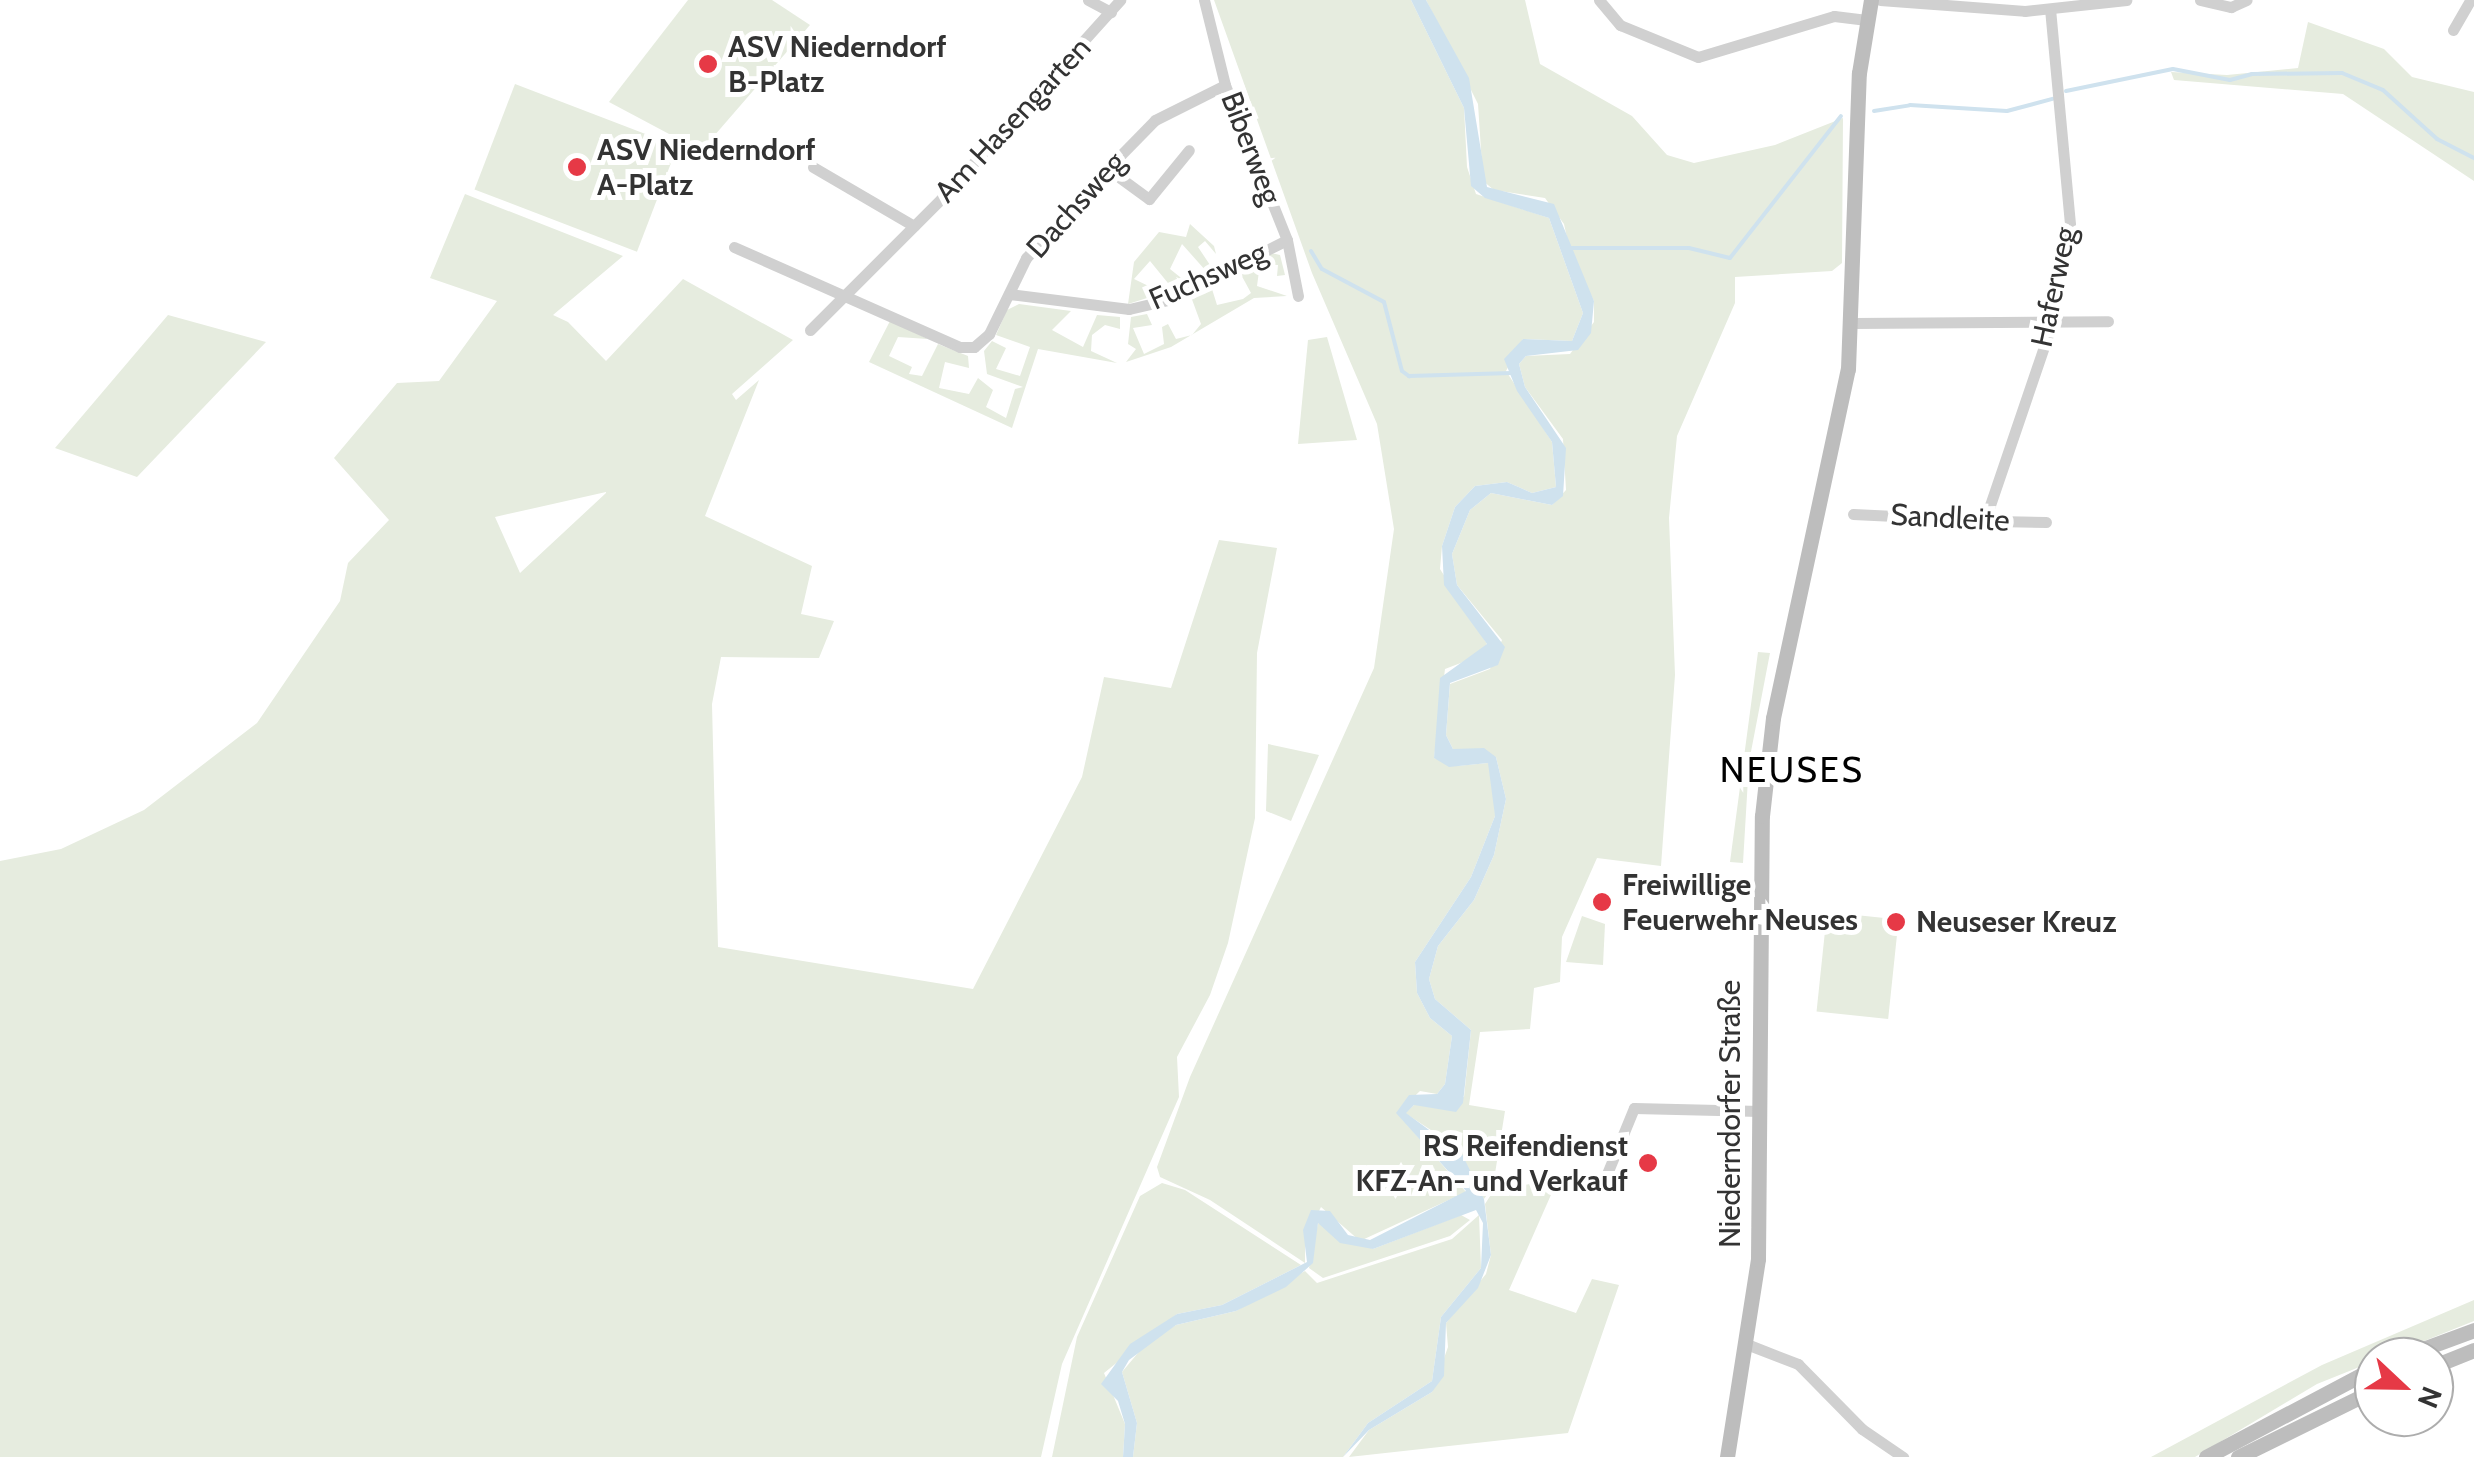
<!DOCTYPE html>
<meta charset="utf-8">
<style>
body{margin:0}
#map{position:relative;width:2474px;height:1457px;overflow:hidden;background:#fff;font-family:Cabin,sans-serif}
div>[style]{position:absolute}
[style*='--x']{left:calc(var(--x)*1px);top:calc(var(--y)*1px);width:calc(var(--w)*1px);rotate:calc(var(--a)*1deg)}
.green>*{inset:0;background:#e6ecdf;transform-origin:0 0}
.water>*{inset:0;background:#cfe2ee}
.stream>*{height:4px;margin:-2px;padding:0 2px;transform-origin:2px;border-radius:2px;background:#cfe2ee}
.street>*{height:11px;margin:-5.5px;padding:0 5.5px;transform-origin:5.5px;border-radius:5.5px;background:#d0d0d0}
.secondary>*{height:15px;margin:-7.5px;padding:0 7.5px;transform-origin:7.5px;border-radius:7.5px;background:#bdbdbd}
.dots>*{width:28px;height:28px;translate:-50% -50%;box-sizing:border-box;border:5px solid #fff;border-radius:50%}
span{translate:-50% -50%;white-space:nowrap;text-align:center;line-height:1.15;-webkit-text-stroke:10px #fff;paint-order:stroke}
.poi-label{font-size:30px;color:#333;font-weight:700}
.left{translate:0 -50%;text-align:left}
.right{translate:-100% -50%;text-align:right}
.street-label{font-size:30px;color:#333}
.quarter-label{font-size:35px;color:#000;letter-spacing:2.5px}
.north{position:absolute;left:2354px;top:1337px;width:100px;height:100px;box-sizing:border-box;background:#fff;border:2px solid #adadad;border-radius:50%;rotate:112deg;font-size:28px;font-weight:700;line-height:40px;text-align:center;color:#333}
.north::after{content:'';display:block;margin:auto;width:35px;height:45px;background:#e63946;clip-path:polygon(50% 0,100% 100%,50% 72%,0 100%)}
</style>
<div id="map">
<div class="green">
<div style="clip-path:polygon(688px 0,772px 0,810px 25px,701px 151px,609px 102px)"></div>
<div style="clip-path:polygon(1214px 0,1411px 0,1464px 108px,1467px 167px,1476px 194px,1549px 218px,1583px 313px,1572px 341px,1523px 339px,1506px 371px,1552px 442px,1556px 487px,1532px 493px,1507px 482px,1475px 486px,1455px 507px,1442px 546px,1440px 569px,1487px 644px,1479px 656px,1445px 669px,1434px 758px,1457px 766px,1488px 763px,1494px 772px,1495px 816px,1471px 877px,1415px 962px,1417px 993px,1430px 1018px,1452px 1036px,1445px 1084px,1437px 1094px,1420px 1091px,1397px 1113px,1466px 1192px,1360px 1241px,1321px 1207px,1305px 1239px,1305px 1263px,1210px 1200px,1160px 1177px,1157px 1167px,1190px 1077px,1374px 668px,1394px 529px,1377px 424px,1312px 273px)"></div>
<div style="clip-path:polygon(1426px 0,1525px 0,1540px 64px,1632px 116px,1667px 155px,1694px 163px,1775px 145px,1843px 118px,1842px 263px,1832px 271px,1735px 277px,1735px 303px,1677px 436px,1669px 518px,1675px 675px,1661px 866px,1597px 858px,1562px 937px,1560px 982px,1534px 988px,1530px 1029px,1480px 1032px,1469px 1105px,1505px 1111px,1493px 1186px,1484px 1199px,1455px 1146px,1405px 1113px,1414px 1105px,1464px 1097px,1471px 1030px,1435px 999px,1429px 979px,1438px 946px,1474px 900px,1494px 855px,1506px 799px,1496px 757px,1453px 749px,1446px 735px,1450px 684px,1490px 669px,1502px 640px,1457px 585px,1452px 554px,1470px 510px,1491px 493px,1552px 505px,1566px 490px,1563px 439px,1525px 387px,1519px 364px,1526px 356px,1570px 354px,1594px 322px,1594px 301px,1571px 256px,1564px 224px,1545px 198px,1494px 190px,1483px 181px,1478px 104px)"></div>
<div style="clip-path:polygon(2308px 22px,2384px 49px,2412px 77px,2474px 92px,2474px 181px,2343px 94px,2174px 80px,2171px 72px,2227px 75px,2298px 68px)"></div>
<div style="left:515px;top:84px;width:174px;height:113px;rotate:21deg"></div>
<div style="clip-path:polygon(evenodd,465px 194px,623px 256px,553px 315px,568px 322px,606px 361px,683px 279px,793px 340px,732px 394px,736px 400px,759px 380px,705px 516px,812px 566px,801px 614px,834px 621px,819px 658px,721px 657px,712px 704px,718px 947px,973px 989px,1082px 777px,1104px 677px,1171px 688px,1219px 540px,1277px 548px,1257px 653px,1255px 818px,1228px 943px,1210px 995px,1177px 1057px,1179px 1097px,1062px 1364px,1041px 1457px,0 1457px,0 861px,61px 849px,144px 810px,257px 723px,340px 601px,348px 563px,389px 520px,334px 458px,397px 383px,439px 381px,497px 301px,430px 278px,465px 194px,606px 492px,606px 493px,520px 573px,495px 517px,606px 492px)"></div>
<div style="clip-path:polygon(1190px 224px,1214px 246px,1216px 254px,1205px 241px,1198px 247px,1212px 268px,1206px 271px,1182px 244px,1170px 269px,1185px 281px,1176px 277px,1180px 284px,1172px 288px,1150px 261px,1134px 279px,1163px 293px,1128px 304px,1134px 262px,1159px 232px,1186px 237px)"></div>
<div style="clip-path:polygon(1271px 253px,1280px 255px,1285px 275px,1277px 276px,1278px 265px,1260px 264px,1257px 286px,1287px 296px,1254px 298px,1171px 347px,1126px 362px,1136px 349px,1128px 344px,1131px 317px,1147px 314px,1152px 325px,1133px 328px,1144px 354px,1164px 344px,1162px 327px,1168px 324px,1176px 339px,1192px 335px,1201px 324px,1190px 294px,1230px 273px,1233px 278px,1212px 289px,1217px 305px,1243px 299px,1251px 293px,1238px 269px)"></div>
<div style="clip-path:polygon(1019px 304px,1071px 311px,1052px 330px,1083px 347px,1097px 315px,1120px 317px,1120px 329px,1105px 325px,1092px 335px,1091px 351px,1117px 363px,1038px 349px,1012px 428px,869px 362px,890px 321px,928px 339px,898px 337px,889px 356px,912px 367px,909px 374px,922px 376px,938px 344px,968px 356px,969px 368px,945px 362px,939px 388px,969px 394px,978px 378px,993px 390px,986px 407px,1006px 418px,1015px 389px,1023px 387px,987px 374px,984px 351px,992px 341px,1006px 348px,996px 369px,1020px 376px,1030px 347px,996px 335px,1007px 310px)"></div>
<div style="clip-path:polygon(168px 315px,266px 342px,137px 477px,55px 448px)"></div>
<div style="clip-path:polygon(1327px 337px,1357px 440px,1298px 444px,1308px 340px)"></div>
<div style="clip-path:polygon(1758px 652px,1770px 653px,1749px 762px,1743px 863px,1730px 862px)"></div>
<div style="clip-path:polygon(1268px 744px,1319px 755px,1291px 821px,1266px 811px)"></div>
<div style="left:1827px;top:912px;width:72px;height:100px;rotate:6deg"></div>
<div style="clip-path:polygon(1582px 916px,1605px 924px,1603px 965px,1566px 962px)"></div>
<div style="clip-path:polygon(1162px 1183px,1185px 1190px,1301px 1265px,1222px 1305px,1177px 1314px,1104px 1373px,1125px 1424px,1123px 1457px,1052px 1457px,1077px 1337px,1140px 1196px)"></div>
<div style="clip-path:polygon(1530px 1184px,1554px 1188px,1509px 1290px,1576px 1313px,1592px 1279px,1619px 1285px,1568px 1433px,1349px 1457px,1369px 1430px,1432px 1392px,1448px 1347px,1446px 1323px,1486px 1274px,1491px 1255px,1485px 1204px,1494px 1190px)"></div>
<div style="clip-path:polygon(1461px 1215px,1470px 1220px,1450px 1236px,1323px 1278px,1309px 1268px,1318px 1223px,1373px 1249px)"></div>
<div style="clip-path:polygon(1479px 1215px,1481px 1268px,1441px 1317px,1432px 1381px,1368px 1423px,1343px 1457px,1133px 1457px,1137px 1423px,1122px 1372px,1148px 1341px,1176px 1325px,1236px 1311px,1305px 1271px,1317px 1283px,1452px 1239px)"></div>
<div style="clip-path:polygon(2474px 1300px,2474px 1321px,2317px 1384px,2195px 1457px,2151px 1457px,2322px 1365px)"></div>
</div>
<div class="water">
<div style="clip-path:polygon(1411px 0,1426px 0,1469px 78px,1487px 187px,1554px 204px,1594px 301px,1591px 333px,1578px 350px,1526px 356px,1519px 364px,1525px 387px,1566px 448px,1563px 496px,1552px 505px,1491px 493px,1470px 510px,1452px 554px,1457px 585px,1505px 647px,1498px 665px,1450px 683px,1446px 735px,1453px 749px,1484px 748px,1496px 757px,1506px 799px,1494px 855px,1474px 900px,1438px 946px,1429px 979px,1435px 999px,1471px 1030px,1463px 1103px,1456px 1112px,1414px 1105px,1406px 1113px,1462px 1154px,1484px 1199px,1491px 1255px,1478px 1288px,1446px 1323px,1444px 1376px,1432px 1392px,1369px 1430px,1343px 1457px,1368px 1423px,1432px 1381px,1441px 1317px,1481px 1268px,1483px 1223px,1476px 1210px,1373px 1249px,1340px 1243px,1318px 1223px,1313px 1263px,1286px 1287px,1236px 1311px,1176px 1325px,1129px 1360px,1122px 1372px,1137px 1423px,1133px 1457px,1123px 1457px,1125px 1424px,1118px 1401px,1101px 1384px,1130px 1344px,1177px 1314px,1222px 1305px,1307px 1262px,1303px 1230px,1311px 1210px,1330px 1211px,1348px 1235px,1370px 1240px,1466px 1191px,1396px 1113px,1409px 1095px,1437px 1094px,1445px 1084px,1452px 1036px,1430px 1018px,1417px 993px,1415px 962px,1471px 877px,1495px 816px,1488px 763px,1449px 767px,1434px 758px,1440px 678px,1487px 644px,1444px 585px,1442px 546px,1455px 507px,1475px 486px,1507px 482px,1532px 493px,1556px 487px,1552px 442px,1517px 391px,1504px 359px,1523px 339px,1572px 341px,1583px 313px,1549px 218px,1485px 198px,1471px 186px,1464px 108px)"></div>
</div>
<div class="stream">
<div style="--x:2066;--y:91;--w:109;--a:-11.6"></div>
<div style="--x:2173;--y:69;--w:58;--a:10.9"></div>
<div style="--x:2230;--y:80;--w:23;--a:-15"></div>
<div style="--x:2252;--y:74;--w:90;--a:-0.6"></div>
<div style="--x:2342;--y:73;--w:44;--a:22.5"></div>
<div style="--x:2383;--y:90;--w:73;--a:42.2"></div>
<div style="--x:2437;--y:139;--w:42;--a:27.2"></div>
<div style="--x:1874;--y:111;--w:36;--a:-9"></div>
<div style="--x:1910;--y:105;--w:97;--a:3.5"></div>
<div style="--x:2007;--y:111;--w:47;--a:-14.9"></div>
<div style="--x:1567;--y:248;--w:122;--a:0"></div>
<div style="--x:1689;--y:248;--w:42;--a:13.7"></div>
<div style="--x:1730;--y:258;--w:180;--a:-52"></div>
<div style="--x:1311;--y:251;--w:21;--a:59"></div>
<div style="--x:1322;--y:269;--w:70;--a:28"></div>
<div style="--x:1384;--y:302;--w:71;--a:75.4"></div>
<div style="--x:1402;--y:371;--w:9;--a:36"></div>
<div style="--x:1409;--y:376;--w:103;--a:-1.7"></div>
</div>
<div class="street">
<div style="--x:1088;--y:0;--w:26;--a:28"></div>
<div style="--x:1204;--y:0;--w:88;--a:76.1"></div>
<div style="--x:1225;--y:85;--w:167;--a:68.2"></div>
<div style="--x:1287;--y:240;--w:57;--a:78.9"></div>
<div style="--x:1599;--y:0;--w:33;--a:50"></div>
<div style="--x:1620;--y:25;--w:84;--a:22.3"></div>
<div style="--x:1698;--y:57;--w:142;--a:-16.8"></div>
<div style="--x:1834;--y:16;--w:33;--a:7"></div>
<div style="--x:1880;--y:0;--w:145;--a:4.3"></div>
<div style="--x:2025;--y:11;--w:102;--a:-6.2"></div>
<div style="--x:2200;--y:0;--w:32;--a:13"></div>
<div style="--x:2231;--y:7;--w:17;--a:-24"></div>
<div style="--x:2453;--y:30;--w:34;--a:-60"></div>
<div style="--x:813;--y:167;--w:117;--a:30.3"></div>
<div style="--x:1108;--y:169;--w:51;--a:36.2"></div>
<div style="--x:1149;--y:199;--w:63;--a:-50.8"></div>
<div style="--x:734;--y:247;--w:247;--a:23.9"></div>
<div style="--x:960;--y:347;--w:14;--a:0"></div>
<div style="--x:974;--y:347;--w:20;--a:-41"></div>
<div style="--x:989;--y:334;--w:85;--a:-64"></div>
<div style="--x:1026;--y:258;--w:125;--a:-47.6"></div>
<div style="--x:1110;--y:166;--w:64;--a:-45.6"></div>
<div style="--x:1155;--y:120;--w:78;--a:-26.6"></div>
<div style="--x:1009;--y:294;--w:121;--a:7.1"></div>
<div style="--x:1129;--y:309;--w:39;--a:-13"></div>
<div style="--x:1167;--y:300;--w:134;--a:-26.6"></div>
<div style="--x:1853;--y:323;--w:255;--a:-0.4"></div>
<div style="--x:810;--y:330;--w:185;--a:-45"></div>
<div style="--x:941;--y:199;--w:268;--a:-48"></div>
<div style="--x:1853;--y:514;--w:125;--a:2.7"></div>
<div style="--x:1978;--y:520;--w:11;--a:-34"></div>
<div style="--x:1987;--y:514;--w:11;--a:41"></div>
<div style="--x:1995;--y:521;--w:51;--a:1.1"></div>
<div style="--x:1987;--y:514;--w:205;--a:-71.2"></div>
<div style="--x:2053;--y:320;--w:97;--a:-80"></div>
<div style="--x:2070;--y:224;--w:215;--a:-95.3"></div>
<div style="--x:1543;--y:1182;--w:61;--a:-0.9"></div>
<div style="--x:1604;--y:1181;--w:79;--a:-67.7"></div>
<div style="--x:1634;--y:1108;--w:126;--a:1.4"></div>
<div style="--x:1749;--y:1345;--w:53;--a:21.2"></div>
<div style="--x:1798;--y:1364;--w:91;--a:45.4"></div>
<div style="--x:1862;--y:1429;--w:50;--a:34.3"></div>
</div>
<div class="secondary">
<div style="--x:2401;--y:1357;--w:78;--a:-20.3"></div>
<div style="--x:2434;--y:1366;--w:43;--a:-21.8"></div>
<div style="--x:1727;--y:1457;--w:200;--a:-81.1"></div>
<div style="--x:1758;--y:1259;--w:443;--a:-89.5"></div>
<div style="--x:1762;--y:816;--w:99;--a:-83.6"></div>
<div style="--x:1773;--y:718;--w:357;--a:-77.9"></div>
<div style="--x:1848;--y:369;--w:296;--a:-87.9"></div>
<div style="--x:1859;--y:73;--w:74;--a:-80.7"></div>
<div style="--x:2206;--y:1457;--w:190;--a:-27.9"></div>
<div style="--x:2238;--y:1457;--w:152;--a:-26.2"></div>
</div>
<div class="dots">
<div style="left:708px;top:64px;background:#e63946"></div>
<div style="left:577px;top:167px;background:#e63946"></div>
<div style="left:1602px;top:902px;background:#e63946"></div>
<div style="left:1896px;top:922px;background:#e63946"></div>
<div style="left:1648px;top:1163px;background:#e63946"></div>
</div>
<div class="poi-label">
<span class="left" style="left:728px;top:64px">ASV Niederndorf<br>B-Platz</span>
<span class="left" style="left:597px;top:167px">ASV Niederndorf<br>A-Platz</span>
<span class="left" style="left:1622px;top:902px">Freiwillige<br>Feuerwehr Neuses</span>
<span class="left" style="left:1916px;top:922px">Neuseser Kreuz</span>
<span class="right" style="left:1628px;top:1163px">RS Reifendienst<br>KFZ-An- und Verkauf</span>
</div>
<div class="street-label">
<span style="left:1013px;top:120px;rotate:-47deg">Am Hasengarten</span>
<span style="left:1251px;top:148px;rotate:69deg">Biberweg</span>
<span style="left:1076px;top:205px;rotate:-48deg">Dachsweg</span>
<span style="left:1208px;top:276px;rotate:-24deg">Fuchsweg</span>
<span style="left:2054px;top:287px;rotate:-78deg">Haferweg</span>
<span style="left:1950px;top:518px;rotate:3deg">Sandleite</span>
<span style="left:1730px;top:1114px;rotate:-90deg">Niederndorfer Straße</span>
</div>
<div class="quarter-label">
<span style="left:1792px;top:770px">NEUSES</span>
</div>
<div class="north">N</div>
</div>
